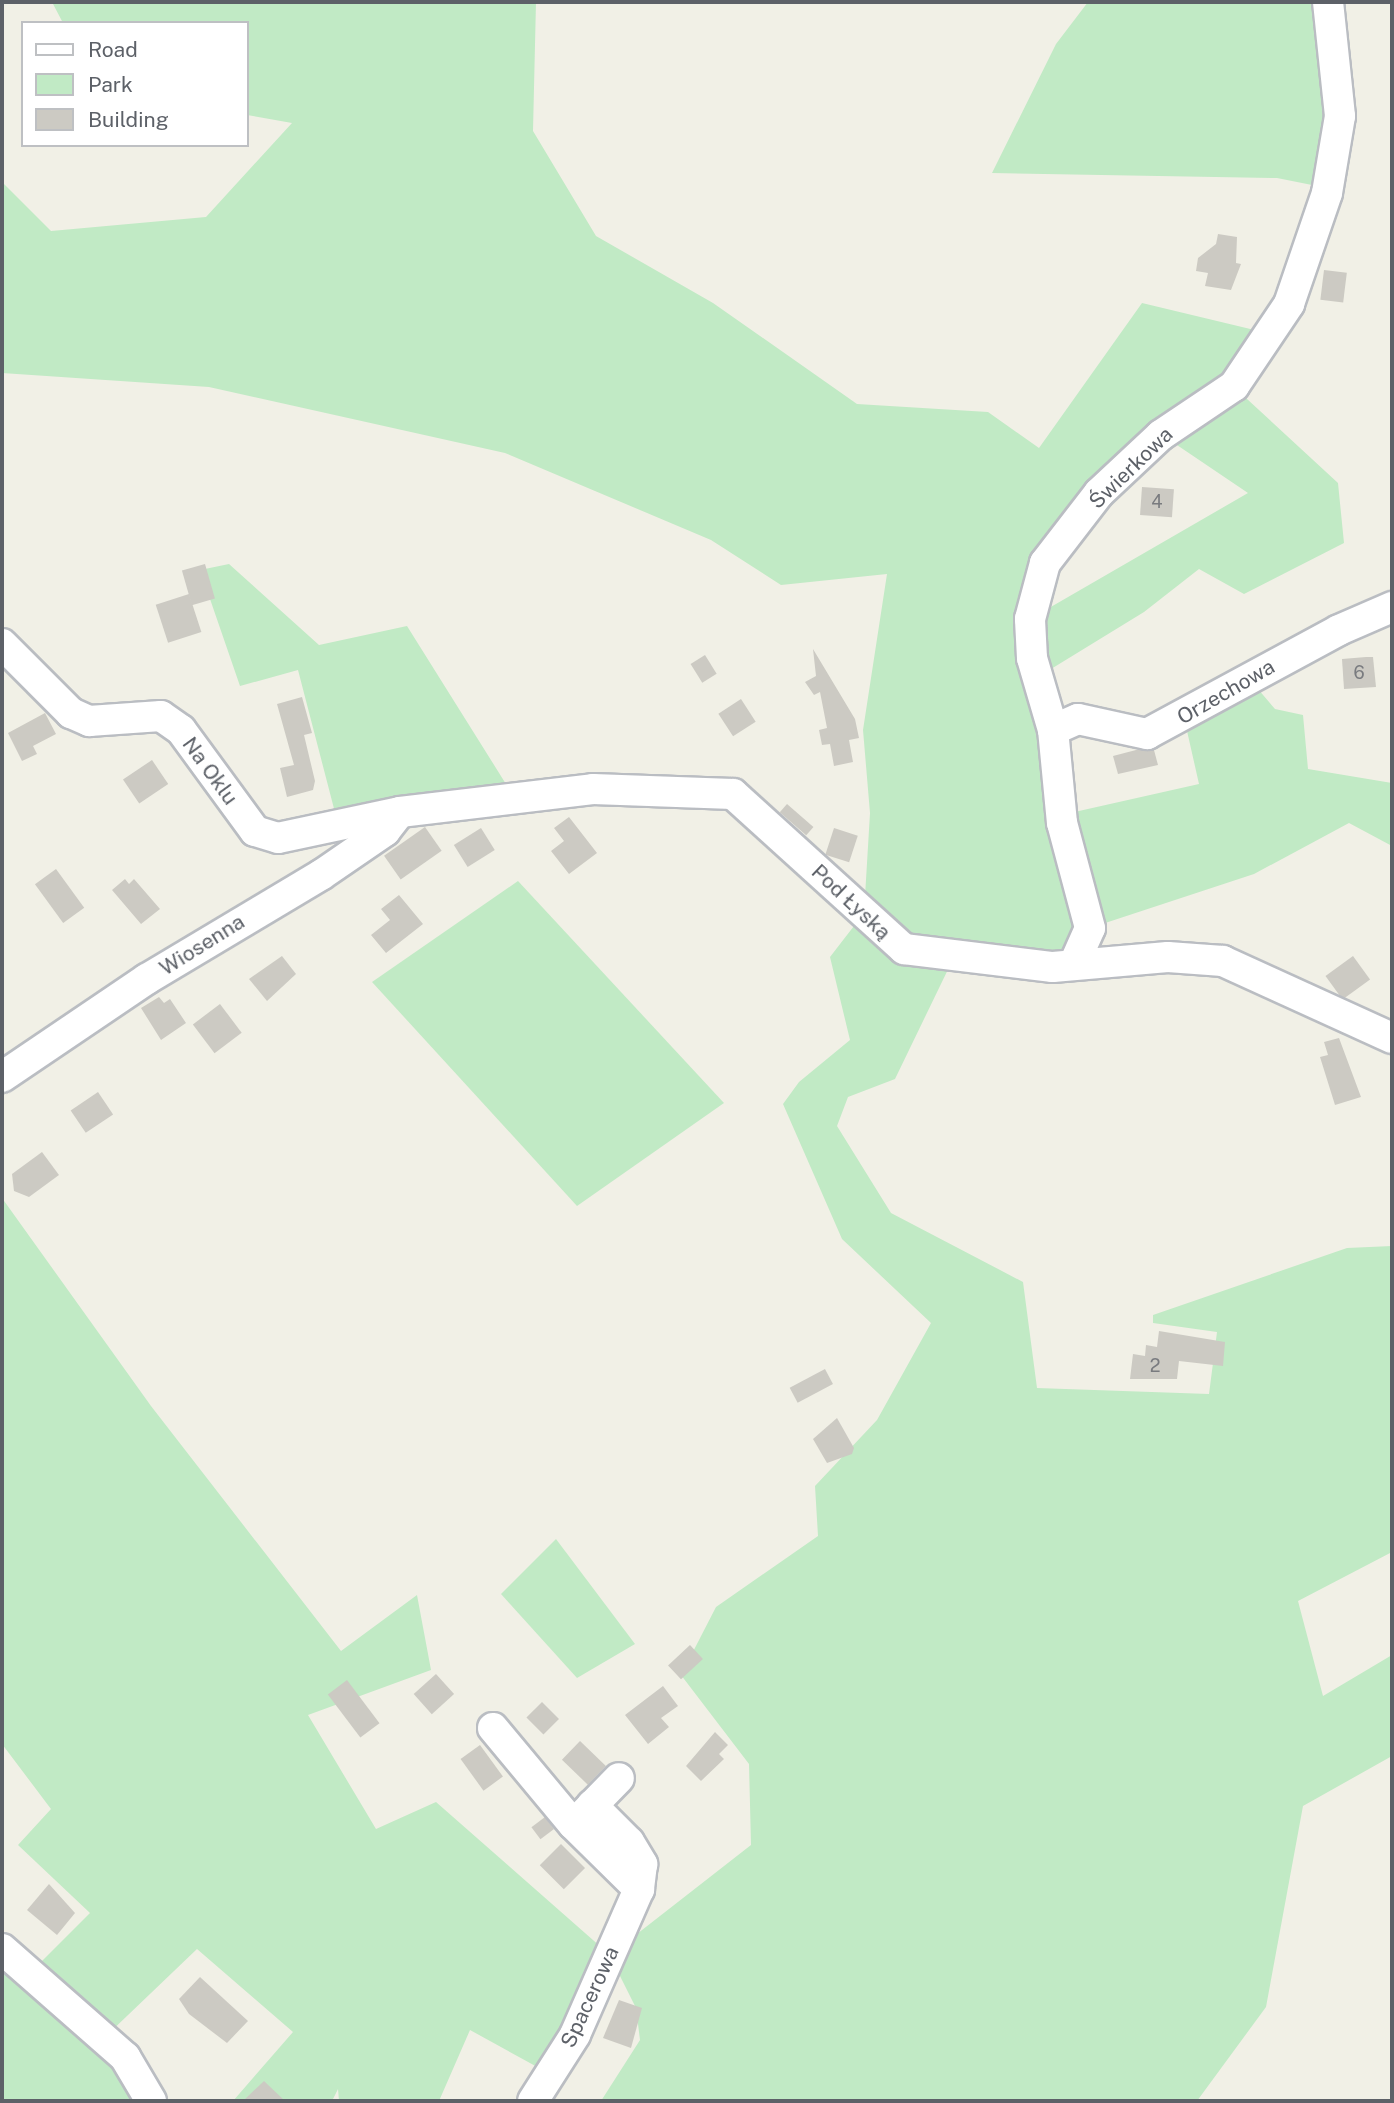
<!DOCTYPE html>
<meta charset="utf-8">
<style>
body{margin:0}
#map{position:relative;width:1394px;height:2103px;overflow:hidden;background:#f1f0e6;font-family:"Public Sans",sans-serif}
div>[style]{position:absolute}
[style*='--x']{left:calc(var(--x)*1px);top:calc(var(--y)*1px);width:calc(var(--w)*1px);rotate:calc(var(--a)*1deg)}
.green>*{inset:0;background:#c1eac5}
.building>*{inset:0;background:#cccac3;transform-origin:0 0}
.roads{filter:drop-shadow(2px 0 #babdc2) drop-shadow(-2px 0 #babdc2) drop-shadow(0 2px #babdc2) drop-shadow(0 -2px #babdc2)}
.minor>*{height:30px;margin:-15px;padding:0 15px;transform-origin:15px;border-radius:15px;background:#fff}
span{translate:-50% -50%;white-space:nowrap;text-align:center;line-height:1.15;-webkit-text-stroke:6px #fff;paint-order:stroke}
.number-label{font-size:18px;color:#797b7f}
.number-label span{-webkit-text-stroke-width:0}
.street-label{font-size:21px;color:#5d6168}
.frame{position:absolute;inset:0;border:4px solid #5d6168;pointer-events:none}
.legend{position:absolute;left:21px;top:21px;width:228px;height:126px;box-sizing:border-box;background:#fff;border:2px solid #bec0c3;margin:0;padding:9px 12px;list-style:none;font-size:21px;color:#5d6168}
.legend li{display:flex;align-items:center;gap:14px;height:35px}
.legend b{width:35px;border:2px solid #bec0c3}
</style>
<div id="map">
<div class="green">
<div style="clip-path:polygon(evenodd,52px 2px,536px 2px,533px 131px,596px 236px,713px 303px,857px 404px,988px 412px,1039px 448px,1142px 303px,1267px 333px,1234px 387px,1338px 483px,1344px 543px,1244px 594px,1199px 569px,1144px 612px,1038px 677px,1070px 813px,1199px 784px,1185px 722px,1252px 682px,1275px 709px,1303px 715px,1308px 769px,1392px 783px,1392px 846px,1349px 823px,1254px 874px,1090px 928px,1074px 964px,955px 955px,895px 1079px,848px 1097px,837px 1126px,891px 1213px,1023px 1282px,1037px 1388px,1209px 1394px,1217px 1332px,1153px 1323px,1153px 1315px,1347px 1248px,1392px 1246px,1392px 1552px,1298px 1601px,1323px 1696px,1392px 1655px,1392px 1756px,1303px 1806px,1266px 2007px,1197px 2101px,601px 2101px,640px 2040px,636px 2008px,610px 1956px,550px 2074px,470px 2030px,439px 2101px,339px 2101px,338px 2089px,332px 2101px,233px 2101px,293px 2032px,197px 1949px,104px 2038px,151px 2101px,2px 2101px,2px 1949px,30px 1973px,90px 1913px,18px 1845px,51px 1809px,2px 1744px,2px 1198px,151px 1406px,341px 1651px,417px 1595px,431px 1670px,308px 1715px,376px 1829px,436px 1802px,610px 1955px,751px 1845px,749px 1764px,681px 1675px,716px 1607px,818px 1536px,815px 1486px,877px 1420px,931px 1323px,842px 1239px,783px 1104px,799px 1082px,850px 1040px,830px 957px,864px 913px,870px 813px,863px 730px,887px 574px,781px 585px,711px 540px,505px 453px,209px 387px,2px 373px,2px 182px,51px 231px,206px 217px,292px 123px,247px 115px,247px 23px,63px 23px,52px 2px,1171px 441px,1248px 493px,1030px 619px,1099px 493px,1171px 441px)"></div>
<div style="clip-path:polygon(1088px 2px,1328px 2px,1334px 38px,1322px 187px,1277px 178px,992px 173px,1056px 44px)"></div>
<div style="clip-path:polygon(229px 564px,319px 645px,407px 626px,516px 800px,338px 824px,298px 670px,240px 686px,200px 570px)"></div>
<div style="clip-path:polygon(518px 881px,724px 1103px,577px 1206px,372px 982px)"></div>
<div style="clip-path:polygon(556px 1539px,635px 1644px,577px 1678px,501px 1594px)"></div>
</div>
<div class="building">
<div style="clip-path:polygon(1218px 234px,1237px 237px,1236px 263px,1241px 264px,1231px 290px,1205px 286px,1208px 273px,1196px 271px,1198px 258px,1216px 244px)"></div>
<div style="left:1324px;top:270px;width:23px;height:30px;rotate:7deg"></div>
<div style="left:1142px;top:487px;width:32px;height:28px;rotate:4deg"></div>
<div style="left:205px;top:564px;width:36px;height:24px;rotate:74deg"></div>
<div style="left:189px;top:594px;width:40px;height:35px;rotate:72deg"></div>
<div style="clip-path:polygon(813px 649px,855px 719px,859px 738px,849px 740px,853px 762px,834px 766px,830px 744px,822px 745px,819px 730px,827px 728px,820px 692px,814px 695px,805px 682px,816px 676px)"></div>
<div style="left:705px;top:655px;width:22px;height:17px;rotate:58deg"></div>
<div style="clip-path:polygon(1366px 657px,1373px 657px,1376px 687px,1344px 689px,1342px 659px)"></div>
<div style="clip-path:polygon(302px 697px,312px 733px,304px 735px,315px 781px,313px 790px,287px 797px,280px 768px,294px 765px,277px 704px)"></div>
<div style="left:741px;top:699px;width:27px;height:27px;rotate:57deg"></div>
<div style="clip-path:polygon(45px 713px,56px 734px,33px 746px,37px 754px,22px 761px,8px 733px)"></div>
<div style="clip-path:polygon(1136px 750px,1154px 750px,1158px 765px,1118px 774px,1113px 756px)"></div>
<div style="left:152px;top:760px;width:29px;height:35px;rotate:56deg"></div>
<div style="left:787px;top:804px;width:35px;height:11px;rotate:41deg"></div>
<div style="clip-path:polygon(569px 817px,597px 853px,569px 874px,551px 851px,564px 841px,554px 828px)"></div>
<div style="left:425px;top:827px;width:29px;height:50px;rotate:55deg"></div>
<div style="left:481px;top:828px;width:26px;height:32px;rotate:58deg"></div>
<div style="left:834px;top:828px;width:25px;height:28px;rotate:18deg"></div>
<div style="left:56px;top:869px;width:48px;height:26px;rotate:54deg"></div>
<div style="clip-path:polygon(125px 879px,129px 884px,134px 879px,160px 909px,141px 924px,112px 890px)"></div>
<div style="clip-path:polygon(399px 895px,423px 924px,386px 953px,371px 935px,390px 920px,381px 909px)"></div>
<div style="clip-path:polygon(282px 956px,296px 974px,267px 1001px,249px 979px)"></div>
<div style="left:1353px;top:956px;width:29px;height:34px;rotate:54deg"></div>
<div style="clip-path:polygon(159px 997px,164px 1003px,170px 999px,186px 1023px,161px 1040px,141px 1008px)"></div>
<div style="left:220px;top:1004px;width:36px;height:34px;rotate:53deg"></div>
<div style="clip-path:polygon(1339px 1038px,1361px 1097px,1335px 1105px,1320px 1057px,1328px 1055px,1324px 1042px)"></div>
<div style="left:98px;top:1092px;width:27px;height:33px;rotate:56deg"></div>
<div style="clip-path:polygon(42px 1152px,59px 1175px,29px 1197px,14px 1191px,12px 1174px)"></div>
<div style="clip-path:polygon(1159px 1331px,1225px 1342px,1223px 1366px,1179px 1361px,1177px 1379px,1130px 1379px,1133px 1354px,1145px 1356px,1146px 1345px,1157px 1347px)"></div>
<div style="left:825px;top:1369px;width:17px;height:40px;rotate:62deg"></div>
<div style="clip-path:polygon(837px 1418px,854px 1448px,852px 1454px,827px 1463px,813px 1439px)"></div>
<div style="left:690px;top:1645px;width:19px;height:30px;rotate:47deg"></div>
<div style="left:436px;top:1674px;width:27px;height:30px;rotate:48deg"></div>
<div style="left:347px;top:1680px;width:54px;height:24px;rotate:53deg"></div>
<div style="clip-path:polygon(663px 1686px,678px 1706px,661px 1718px,669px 1727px,648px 1744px,625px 1715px)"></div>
<div style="left:542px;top:1702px;width:24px;height:22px;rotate:45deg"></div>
<div style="clip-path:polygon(715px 1732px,728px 1745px,719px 1754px,724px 1759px,701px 1781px,686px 1766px)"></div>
<div style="left:580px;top:1741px;width:36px;height:26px;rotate:44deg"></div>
<div style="left:480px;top:1745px;width:39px;height:24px;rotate:54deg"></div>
<div style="left:545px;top:1817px;width:15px;height:17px;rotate:53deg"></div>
<div style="left:561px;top:1844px;width:34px;height:30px;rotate:45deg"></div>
<div style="clip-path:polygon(49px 1884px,75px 1913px,57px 1935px,27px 1910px)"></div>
<div style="clip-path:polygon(200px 1977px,248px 2021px,227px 2043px,189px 2014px,179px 1999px)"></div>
<div style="clip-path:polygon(619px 2000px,642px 2008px,631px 2048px,603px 2038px)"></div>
<div style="clip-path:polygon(264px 2081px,285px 2101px,243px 2101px)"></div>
</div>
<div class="roads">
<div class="minor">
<div style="--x:2;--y:644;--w:98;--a:45"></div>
<div style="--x:71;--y:713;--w:20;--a:24"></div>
<div style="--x:89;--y:721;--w:72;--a:-4"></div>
<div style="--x:161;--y:716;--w:24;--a:35"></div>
<div style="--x:181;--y:730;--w:125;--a:53.8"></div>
<div style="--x:255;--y:831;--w:24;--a:17"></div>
<div style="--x:278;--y:838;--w:125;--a:-12"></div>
<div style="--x:400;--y:812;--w:194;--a:-6.8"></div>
<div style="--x:593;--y:789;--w:140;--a:2"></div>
<div style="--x:733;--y:794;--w:231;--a:42.2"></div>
<div style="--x:904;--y:949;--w:150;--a:6.9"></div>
<div style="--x:1053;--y:967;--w:115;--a:-5"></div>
<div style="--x:1168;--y:957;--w:55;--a:4.2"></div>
<div style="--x:1223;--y:961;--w:186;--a:24.5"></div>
<div style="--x:1053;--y:730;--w:27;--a:-24"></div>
<div style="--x:1078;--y:719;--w:71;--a:12.3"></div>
<div style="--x:1147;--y:734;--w:218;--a:-28.4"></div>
<div style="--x:1339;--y:630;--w:58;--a:-23.5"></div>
<div style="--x:1074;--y:964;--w:39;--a:-66"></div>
<div style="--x:1090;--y:928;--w:109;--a:-104.9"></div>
<div style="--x:1062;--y:823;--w:93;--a:-95.5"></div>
<div style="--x:1053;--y:730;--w:75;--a:-106.3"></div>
<div style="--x:1032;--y:658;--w:39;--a:-93"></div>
<div style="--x:1030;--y:619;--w:58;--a:-75"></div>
<div style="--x:1045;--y:563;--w:88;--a:-52.4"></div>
<div style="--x:1099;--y:493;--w:85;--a:-43.1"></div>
<div style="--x:1161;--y:435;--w:88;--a:-33.9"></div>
<div style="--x:1234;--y:386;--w:99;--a:-56.1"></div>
<div style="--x:1289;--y:304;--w:117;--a:-71.1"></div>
<div style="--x:1327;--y:193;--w:78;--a:-80.4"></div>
<div style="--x:1340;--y:116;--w:115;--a:-96"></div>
<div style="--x:2;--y:1077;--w:175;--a:-34.1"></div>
<div style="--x:147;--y:979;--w:203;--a:-30.9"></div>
<div style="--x:321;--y:875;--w:78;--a:-34.5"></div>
<div style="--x:385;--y:831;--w:24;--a:-52"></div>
<div style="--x:493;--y:1728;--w:125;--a:50.2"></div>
<div style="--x:573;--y:1824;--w:93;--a:44.6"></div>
<div style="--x:639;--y:1889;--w:159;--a:113.7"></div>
<div style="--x:575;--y:2035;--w:78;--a:122.5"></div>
<div style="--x:592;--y:1805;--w:52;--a:45"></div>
<div style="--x:629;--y:1842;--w:26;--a:59"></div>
<div style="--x:642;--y:1864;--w:25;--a:97"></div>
<div style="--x:579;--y:1819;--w:57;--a:-45.7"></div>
<div style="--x:2;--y:1949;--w:164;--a:41.3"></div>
<div style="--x:125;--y:2057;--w:51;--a:59.4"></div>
</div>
</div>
<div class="number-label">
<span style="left:1157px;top:502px">4</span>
<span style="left:1359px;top:673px">6</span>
<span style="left:1155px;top:1366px">2</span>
</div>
<div class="street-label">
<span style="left:1131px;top:468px;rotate:-44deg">Świerkowa</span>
<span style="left:1226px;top:692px;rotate:-30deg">Orzechowa</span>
<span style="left:210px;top:771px;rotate:54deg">Na Oklu</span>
<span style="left:851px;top:902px;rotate:43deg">Pod Łyską</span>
<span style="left:202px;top:945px;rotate:-32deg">Wiosenna</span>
<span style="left:590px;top:1997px;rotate:-65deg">Spacerowa</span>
</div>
<div class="frame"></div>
<ul class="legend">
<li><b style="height:9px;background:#fff"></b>Road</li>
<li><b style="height:19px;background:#c1eac5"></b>Park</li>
<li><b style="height:19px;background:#cccac3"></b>Building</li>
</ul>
</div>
